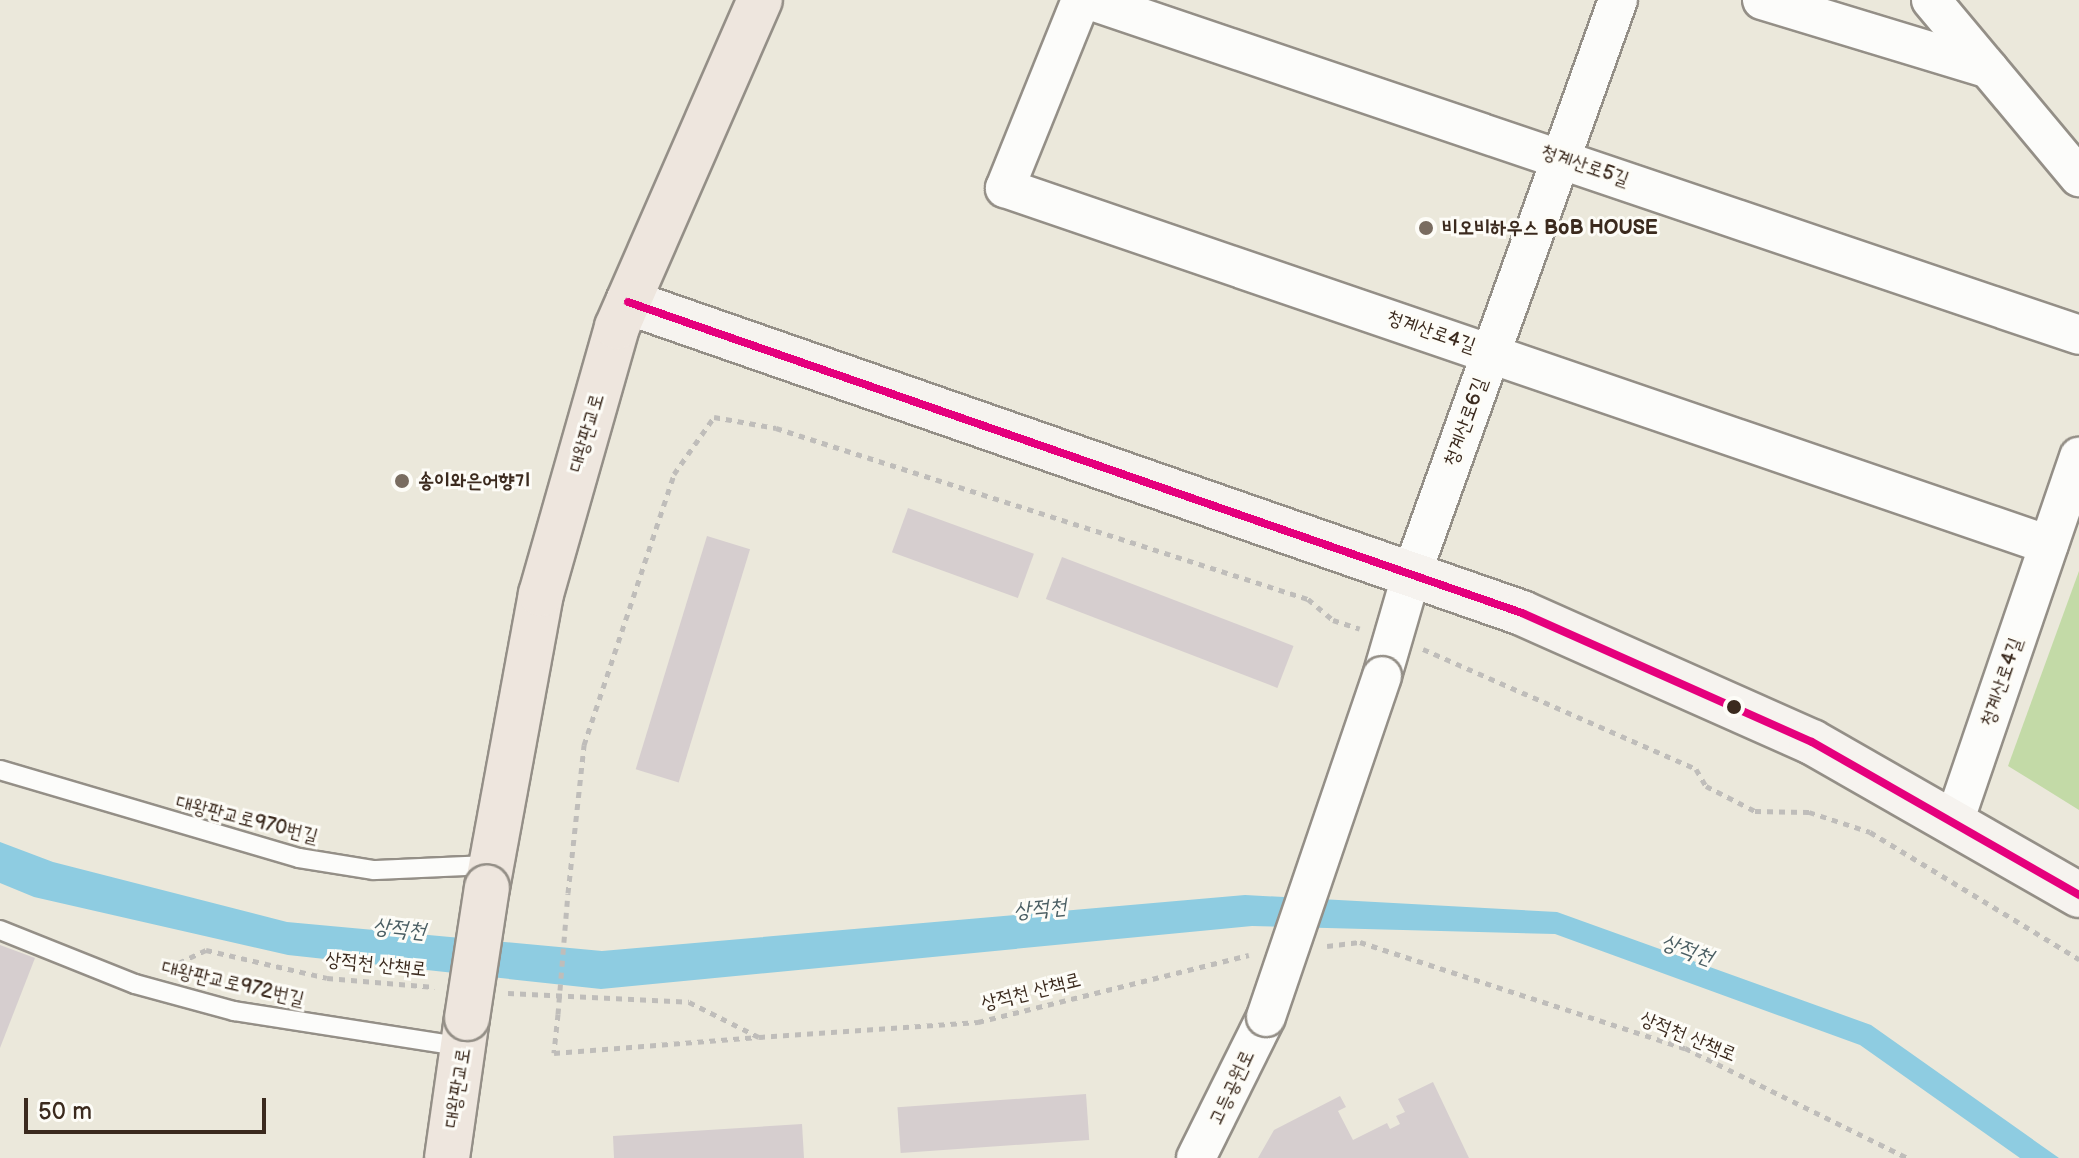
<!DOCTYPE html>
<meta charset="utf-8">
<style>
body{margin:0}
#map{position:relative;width:2079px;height:1158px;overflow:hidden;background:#ebe8db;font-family:"Balsamiq Sans","Poor Story",sans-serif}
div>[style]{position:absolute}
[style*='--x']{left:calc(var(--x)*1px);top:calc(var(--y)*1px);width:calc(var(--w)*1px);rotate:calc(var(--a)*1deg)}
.green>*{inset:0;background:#c3daa7}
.water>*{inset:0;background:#8ecce1}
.building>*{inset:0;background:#d6cecf;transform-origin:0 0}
.path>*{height:5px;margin-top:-2.5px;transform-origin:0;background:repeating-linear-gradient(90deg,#bfbdba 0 6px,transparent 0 12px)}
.roads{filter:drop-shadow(2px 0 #948f87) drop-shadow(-2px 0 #948f87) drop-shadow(0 2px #948f87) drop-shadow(0 -2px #948f87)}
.service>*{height:18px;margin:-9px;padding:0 9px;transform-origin:9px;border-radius:9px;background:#fcfcfa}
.minor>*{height:38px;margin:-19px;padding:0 19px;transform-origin:19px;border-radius:19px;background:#fcfcfa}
.secondary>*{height:44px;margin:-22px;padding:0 22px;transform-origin:22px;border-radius:22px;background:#f6f3ef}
.primary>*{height:44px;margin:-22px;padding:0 22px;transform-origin:22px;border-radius:22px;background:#eee6de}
.path-bridge>*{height:5px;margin-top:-2.5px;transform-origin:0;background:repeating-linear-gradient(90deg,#bfbdba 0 6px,transparent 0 12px)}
.bridges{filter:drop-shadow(2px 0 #948f87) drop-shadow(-2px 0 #948f87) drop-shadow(0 2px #948f87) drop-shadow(0 -2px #948f87)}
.minor-bridge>*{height:38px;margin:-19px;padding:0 19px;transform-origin:19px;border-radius:19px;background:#fcfcfa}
.primary-bridge>*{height:44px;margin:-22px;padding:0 22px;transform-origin:22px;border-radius:22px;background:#eee6de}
.bus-1>*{height:8px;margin:-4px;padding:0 4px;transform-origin:4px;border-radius:4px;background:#e5007d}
.dots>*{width:22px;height:22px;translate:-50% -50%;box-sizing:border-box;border:4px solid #fdfcf7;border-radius:50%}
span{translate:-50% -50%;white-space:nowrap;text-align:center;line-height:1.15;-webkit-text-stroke:6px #fdfcf7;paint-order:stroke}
.street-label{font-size:20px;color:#3b2a1e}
.poi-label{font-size:20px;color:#3b2a1e;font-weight:700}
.left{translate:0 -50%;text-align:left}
.water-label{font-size:22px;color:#4a5e63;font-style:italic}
.scale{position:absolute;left:24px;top:1098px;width:242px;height:36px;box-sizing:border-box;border:4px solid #3b2a1e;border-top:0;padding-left:10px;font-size:24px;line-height:28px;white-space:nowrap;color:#3b2a1e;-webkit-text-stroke:6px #fdfcf7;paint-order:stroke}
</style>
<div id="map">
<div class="green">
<div style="clip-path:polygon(2079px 571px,2079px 810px,2008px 766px)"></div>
</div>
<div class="water">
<div style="clip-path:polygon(0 842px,53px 862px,287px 922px,602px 951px,1245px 895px,1557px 912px,1871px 1025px,2059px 1158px,2020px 1158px,1860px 1045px,1555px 934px,1252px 926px,601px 989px,288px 955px,34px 897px,0 883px)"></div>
</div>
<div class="building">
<div style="left:908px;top:508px;width:134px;height:47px;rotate:20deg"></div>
<div style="left:707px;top:536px;width:45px;height:244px;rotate:17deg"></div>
<div style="left:1062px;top:557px;width:248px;height:45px;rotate:21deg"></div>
<div style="clip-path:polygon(0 945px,35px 958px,0 1048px)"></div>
<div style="clip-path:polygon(1433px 1082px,1469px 1158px,1258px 1158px,1274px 1130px,1340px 1096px,1346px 1107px,1338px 1111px,1353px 1140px,1387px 1123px,1390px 1129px,1400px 1124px,1396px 1116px,1405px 1112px,1398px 1099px)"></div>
<div style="left:1086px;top:1094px;width:46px;height:189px;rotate:86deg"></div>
<div style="clip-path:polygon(802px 1124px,804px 1158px,614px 1158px,613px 1136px)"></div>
</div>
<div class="path">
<div style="--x:1423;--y:649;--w:298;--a:23.7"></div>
<div style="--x:1696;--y:769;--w:20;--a:60"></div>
<div style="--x:1706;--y:786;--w:55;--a:27"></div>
<div style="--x:1755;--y:811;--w:54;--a:1.1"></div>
<div style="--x:1809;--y:812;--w:64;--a:18.2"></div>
<div style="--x:1870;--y:832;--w:245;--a:31.3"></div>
<div style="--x:568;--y:893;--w:149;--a:-83.8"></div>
<div style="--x:584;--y:745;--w:286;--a:-71.6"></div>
<div style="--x:674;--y:474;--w:70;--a:-54.9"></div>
<div style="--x:714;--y:417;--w:63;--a:10.1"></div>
<div style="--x:776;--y:428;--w:559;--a:17.82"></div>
<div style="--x:1308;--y:599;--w:33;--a:40"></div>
<div style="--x:1333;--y:620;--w:28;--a:18"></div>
<div style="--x:1327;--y:946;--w:33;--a:-7"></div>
<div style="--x:1360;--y:942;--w:342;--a:18.1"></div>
<div style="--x:1685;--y:1048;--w:249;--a:26.3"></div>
<div style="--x:168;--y:968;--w:42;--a:-25.3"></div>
<div style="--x:206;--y:950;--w:124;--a:13"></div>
<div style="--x:327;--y:978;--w:108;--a:4.8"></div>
<div style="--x:508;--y:993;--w:181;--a:2.8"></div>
<div style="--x:689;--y:1002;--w:78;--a:26.6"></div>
<div style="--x:759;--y:1037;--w:220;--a:-3.9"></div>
<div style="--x:978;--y:1022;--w:279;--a:-13.9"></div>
<div style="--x:558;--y:1014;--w:39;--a:96"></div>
<div style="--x:554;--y:1053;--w:205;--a:-4.5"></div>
</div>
<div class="roads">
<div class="service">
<div style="--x:0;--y:770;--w:312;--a:16.4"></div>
<div style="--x:299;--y:858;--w:76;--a:9.1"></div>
<div style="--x:374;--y:870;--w:116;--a:-2.5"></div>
<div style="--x:0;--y:930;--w:145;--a:21.8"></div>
<div style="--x:135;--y:984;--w:103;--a:15.3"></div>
<div style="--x:234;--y:1011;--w:233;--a:8.9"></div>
</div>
<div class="minor">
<div style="--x:1081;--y:0;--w:203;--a:112"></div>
<div style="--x:1005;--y:188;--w:1103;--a:18.88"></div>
<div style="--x:1089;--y:0;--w:1045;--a:18.69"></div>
<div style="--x:1762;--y:0;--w:237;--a:16.9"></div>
<div style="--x:1931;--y:0;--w:231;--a:50.1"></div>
<div style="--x:1382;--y:676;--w:107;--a:-73.8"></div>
<div style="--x:1412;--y:573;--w:609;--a:-70.23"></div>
<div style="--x:1955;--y:819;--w:383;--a:-71.1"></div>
<div style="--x:1196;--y:1158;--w:157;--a:-63.6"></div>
</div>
<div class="secondary">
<div style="--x:628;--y:302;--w:947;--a:19.18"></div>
<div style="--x:1522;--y:613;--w:317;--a:24"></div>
<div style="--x:1812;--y:742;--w:308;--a:29.8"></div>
</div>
<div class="primary">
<div style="--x:487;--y:888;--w:299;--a:-79.6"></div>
<div style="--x:541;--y:594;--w:278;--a:-74.1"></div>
<div style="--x:617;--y:327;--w:357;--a:-66.4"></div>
<div style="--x:447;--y:1158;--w:141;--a:-81.9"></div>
</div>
</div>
<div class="path-bridge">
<div style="--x:558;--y:1014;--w:121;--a:-85.3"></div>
</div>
<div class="bridges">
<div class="minor-bridge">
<div style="--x:1266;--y:1017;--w:360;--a:-71.2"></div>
</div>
<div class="primary-bridge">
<div style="--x:467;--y:1018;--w:132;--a:-81.3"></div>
</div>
</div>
<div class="bus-1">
<div style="--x:628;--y:302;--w:947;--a:19.18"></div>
<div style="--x:1522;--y:613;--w:317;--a:24"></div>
<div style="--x:1812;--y:742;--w:308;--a:29.8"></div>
</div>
<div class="dots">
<div style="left:1426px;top:228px;background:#796c60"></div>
<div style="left:402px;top:481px;background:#796c60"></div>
<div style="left:1734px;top:707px;background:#3b2a1e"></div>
</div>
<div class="street-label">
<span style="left:1585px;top:166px;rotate:19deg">청계산로5길</span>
<span style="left:1431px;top:332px;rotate:19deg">청계산로4길</span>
<span style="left:1466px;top:422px;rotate:-70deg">청계산로6길</span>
<span style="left:587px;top:433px;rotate:-74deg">대왕판교로</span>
<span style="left:2002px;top:682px;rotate:-71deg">청계산로4길</span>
<span style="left:247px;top:820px;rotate:14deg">대왕판교로970번길</span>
<span style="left:376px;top:965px;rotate:6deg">상적천 산책로</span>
<span style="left:233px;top:984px;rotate:13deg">대왕판교로972번길</span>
<span style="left:1031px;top:992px;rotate:-14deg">상적천 산책로</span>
<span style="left:1688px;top:1037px;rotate:22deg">상적천 산책로</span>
<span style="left:458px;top:1088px;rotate:-81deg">대왕판교로</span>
<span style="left:1232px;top:1088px;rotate:-65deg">고등공원로</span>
</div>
<div class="poi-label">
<span class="left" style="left:1442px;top:228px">비오비하우스 BoB HOUSE</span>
<span class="left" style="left:418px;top:481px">송이와은어향기</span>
</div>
<div class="water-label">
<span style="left:1040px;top:909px;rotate:-5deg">상적천</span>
<span style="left:399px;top:929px;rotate:6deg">상적천</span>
<span style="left:1687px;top:950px;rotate:20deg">상적천</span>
</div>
<div class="scale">50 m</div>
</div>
